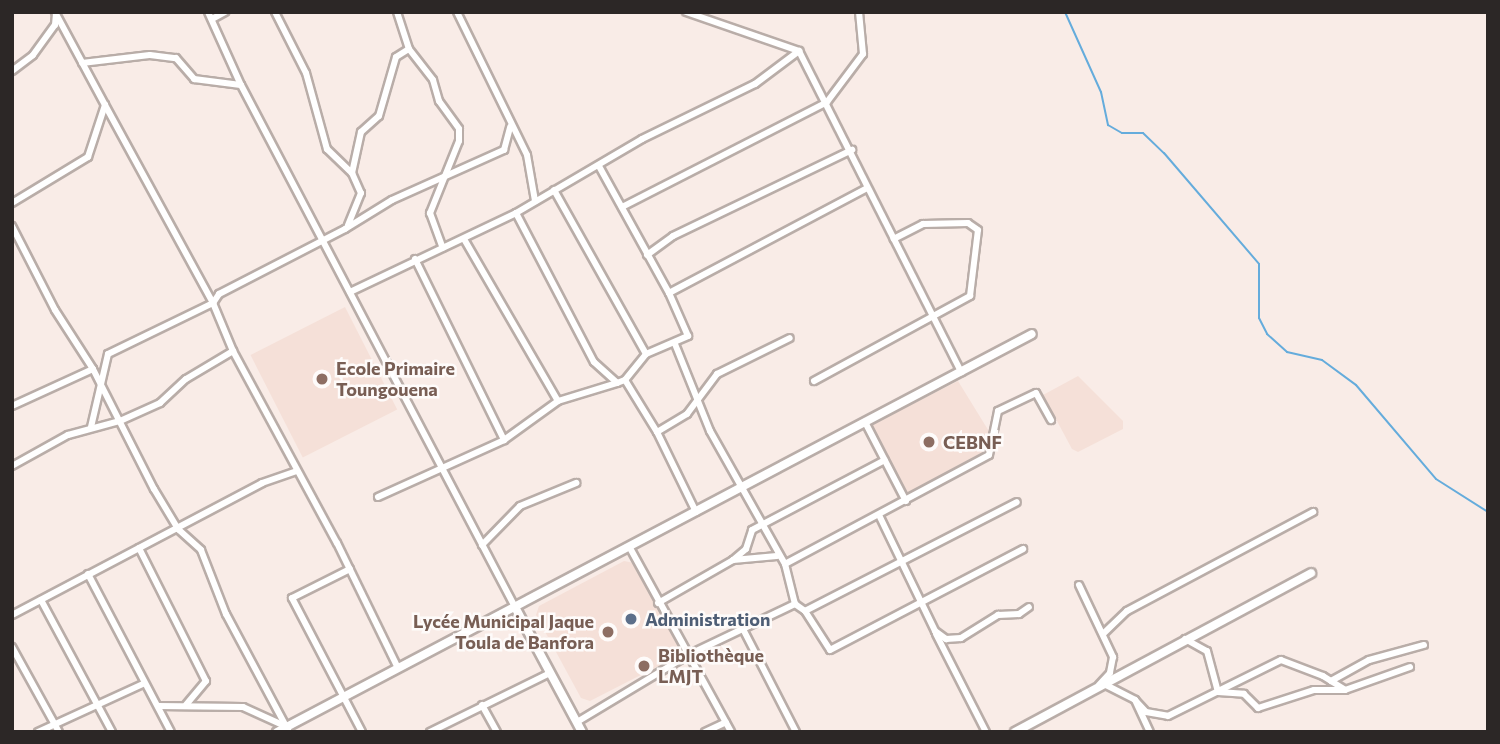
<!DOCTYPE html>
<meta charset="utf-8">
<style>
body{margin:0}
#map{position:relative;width:1500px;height:744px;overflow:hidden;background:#f9ece7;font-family:Commissioner,sans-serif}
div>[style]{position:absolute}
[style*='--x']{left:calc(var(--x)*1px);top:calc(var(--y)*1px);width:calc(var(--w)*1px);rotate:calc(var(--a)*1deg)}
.built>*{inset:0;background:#f5e0d8;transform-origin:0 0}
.stream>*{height:2px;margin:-1px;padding:0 1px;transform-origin:1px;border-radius:1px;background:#65acdc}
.roads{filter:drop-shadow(2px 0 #b9ada8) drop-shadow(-2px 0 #b9ada8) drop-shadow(0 2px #b9ada8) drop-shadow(0 -2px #b9ada8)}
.minor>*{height:6px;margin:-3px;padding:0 3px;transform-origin:3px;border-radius:3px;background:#fff}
.tertiary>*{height:8px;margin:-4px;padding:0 4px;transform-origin:4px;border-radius:4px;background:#fff}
.dots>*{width:19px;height:19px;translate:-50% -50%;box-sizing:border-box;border:4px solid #fefbfa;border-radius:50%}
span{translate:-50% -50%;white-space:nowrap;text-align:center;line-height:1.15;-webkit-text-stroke:5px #fefbfa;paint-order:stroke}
.education-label{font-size:18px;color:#785e54;font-weight:700}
.left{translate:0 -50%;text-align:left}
.right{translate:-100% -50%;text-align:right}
.service-label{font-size:18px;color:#4e5e75;font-weight:700}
.frame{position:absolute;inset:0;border:14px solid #2c2726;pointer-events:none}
</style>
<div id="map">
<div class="built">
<div style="left:345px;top:307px;width:115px;height:106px;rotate:63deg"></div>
<div style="clip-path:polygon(1078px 376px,1123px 421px,1123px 429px,1078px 452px,1072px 449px,1043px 395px)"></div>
<div style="clip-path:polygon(958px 381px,990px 433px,987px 451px,898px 499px,863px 429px)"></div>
<div style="clip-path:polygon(624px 561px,634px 563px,679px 648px,676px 657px,590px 701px,581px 698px,536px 615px,539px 606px)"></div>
</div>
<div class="stream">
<div style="--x:1065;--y:12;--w:88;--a:65.8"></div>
<div style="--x:1101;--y:92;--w:34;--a:78"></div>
<div style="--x:1108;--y:125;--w:16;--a:30"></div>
<div style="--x:1122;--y:133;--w:21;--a:0"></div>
<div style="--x:1143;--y:133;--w:29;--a:44"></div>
<div style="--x:1164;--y:153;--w:146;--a:49.4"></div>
<div style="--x:1259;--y:264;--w:54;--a:90"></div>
<div style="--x:1259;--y:318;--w:18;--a:63"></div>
<div style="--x:1267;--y:334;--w:27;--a:42"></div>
<div style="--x:1287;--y:352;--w:36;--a:13"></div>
<div style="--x:1322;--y:360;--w:42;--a:36.3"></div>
<div style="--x:1356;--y:385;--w:123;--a:49.6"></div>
<div style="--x:1436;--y:479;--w:62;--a:32.4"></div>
</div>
<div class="roads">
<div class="minor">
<div style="--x:208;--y:12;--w:80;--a:65.7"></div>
<div style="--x:241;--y:85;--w:592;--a:62.31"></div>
<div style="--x:275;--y:12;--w:68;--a:63.1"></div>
<div style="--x:306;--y:73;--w:79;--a:74.6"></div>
<div style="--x:327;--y:149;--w:35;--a:44"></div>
<div style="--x:352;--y:173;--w:22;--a:66"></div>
<div style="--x:361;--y:193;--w:35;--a:112"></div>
<div style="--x:457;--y:12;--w:159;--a:63.9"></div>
<div style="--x:527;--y:155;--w:47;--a:80.1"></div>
<div style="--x:686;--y:12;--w:120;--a:19"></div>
<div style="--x:799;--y:51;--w:360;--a:63.2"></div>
<div style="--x:212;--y:19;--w:15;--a:-28"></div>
<div style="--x:409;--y:49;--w:39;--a:52"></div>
<div style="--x:433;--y:80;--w:22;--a:74"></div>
<div style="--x:439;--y:101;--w:34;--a:54"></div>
<div style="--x:459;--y:129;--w:12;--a:90"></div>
<div style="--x:459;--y:141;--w:78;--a:111.9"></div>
<div style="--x:430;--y:213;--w:37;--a:70"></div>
<div style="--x:82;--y:63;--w:68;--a:-6.7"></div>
<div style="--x:150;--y:55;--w:26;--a:7"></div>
<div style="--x:176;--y:58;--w:28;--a:49"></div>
<div style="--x:194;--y:79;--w:47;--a:7.3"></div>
<div style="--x:12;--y:71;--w:26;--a:-37"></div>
<div style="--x:33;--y:55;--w:37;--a:-54"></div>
<div style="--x:55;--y:25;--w:11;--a:-85"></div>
<div style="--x:105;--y:105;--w:226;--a:61.4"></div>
<div style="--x:213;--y:303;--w:52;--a:67.4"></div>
<div style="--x:233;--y:351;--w:218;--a:61.6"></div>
<div style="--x:337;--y:543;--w:139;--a:64"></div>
<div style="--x:352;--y:173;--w:42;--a:-77.6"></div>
<div style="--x:361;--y:132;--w:24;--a:-42"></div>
<div style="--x:379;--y:116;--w:61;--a:-73.9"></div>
<div style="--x:396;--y:57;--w:15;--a:-32"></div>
<div style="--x:409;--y:49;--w:39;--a:-108"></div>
<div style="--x:554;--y:190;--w:188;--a:60.7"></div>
<div style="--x:12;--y:203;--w:89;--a:-31.2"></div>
<div style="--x:88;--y:157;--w:55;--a:-71.9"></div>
<div style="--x:105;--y:105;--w:106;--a:-118.3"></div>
<div style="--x:622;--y:207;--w:230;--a:-27.1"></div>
<div style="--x:827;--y:102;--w:60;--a:-53.1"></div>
<div style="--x:863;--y:54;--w:42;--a:-95.4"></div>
<div style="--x:516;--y:213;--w:168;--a:62.4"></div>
<div style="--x:594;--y:362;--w:31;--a:42"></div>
<div style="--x:617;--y:383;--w:9;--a:-21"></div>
<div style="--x:625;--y:380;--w:33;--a:-51"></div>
<div style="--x:646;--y:354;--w:46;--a:-23.2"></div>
<div style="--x:688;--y:336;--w:47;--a:-113.8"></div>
<div style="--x:669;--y:293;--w:145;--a:-118.9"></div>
<div style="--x:12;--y:226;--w:94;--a:62.9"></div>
<div style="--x:55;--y:310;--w:70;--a:57.2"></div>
<div style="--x:93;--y:369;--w:135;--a:63.1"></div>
<div style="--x:154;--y:489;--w:47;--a:59"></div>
<div style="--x:178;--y:529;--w:31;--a:42"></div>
<div style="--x:201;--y:550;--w:69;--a:68.7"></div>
<div style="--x:226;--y:614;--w:134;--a:61.9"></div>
<div style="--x:464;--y:239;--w:187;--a:59.9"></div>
<div style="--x:647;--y:255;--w:32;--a:-36"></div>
<div style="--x:673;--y:236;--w:199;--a:-25.7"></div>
<div style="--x:415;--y:259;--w:202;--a:63.8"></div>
<div style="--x:350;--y:292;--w:184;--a:-25.4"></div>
<div style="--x:516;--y:213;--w:146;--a:-30.4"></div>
<div style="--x:642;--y:139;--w:126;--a:-26"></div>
<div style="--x:755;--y:84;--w:55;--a:-36.9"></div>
<div style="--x:669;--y:293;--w:224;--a:-27.9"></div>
<div style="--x:675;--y:344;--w:94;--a:68.1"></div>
<div style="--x:710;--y:431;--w:153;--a:60.6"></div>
<div style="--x:785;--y:564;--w:41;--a:76"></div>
<div style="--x:795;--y:604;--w:12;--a:35"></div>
<div style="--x:805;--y:611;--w:46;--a:57.3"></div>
<div style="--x:830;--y:650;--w:218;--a:-27.6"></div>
<div style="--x:625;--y:380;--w:61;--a:58.4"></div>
<div style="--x:657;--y:432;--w:89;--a:64"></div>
<div style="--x:814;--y:381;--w:178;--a:-28.6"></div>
<div style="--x:970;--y:296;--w:66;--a:-83.1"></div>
<div style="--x:978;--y:230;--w:12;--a:-145"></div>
<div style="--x:968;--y:223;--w:45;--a:178.7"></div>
<div style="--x:923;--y:224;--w:33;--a:153"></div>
<div style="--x:12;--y:406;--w:89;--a:-24.6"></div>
<div style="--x:865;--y:422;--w:89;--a:62.6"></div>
<div style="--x:91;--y:427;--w:75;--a:-76.9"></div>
<div style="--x:108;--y:354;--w:117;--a:-25.9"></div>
<div style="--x:213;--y:303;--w:11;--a:-56"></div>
<div style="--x:219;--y:294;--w:142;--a:-27.3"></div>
<div style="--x:345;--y:229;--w:55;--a:-31.7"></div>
<div style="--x:392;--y:200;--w:123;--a:-24.1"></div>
<div style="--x:504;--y:150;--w:24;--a:-75"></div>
<div style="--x:657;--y:432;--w:35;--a:-31"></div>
<div style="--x:687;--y:414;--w:50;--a:-53.1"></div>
<div style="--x:717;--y:374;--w:81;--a:-26.3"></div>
<div style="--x:12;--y:466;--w:64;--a:-29"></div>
<div style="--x:68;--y:435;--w:54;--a:-15.1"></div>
<div style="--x:120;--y:421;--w:44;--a:-24.2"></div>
<div style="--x:160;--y:403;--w:35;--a:-43"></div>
<div style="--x:186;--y:379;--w:55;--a:-30.8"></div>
<div style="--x:378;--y:497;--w:138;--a:-24.3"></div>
<div style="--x:504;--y:440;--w:67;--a:-35.8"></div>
<div style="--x:558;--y:401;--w:62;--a:-17"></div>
<div style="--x:879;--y:515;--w:129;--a:64.2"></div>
<div style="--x:935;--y:631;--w:14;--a:36"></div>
<div style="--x:946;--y:639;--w:15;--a:-4"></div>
<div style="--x:961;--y:638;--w:44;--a:-31.9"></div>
<div style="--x:998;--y:615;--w:21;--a:-3"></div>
<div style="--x:1019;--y:614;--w:12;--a:-35"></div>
<div style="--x:482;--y:545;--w:54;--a:-45.7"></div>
<div style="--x:520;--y:506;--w:61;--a:-22.3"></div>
<div style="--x:139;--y:548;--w:149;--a:63.3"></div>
<div style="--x:206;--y:681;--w:31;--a:130"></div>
<div style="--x:630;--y:548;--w:210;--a:61.2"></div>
<div style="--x:733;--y:560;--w:17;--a:-40"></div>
<div style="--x:746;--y:549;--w:20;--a:-72"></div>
<div style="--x:752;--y:530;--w:150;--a:-27.8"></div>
<div style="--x:785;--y:564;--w:231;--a:-28.1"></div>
<div style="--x:989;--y:455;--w:45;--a:-78.4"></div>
<div style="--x:998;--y:411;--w:42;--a:-25.3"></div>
<div style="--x:1036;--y:393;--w:31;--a:61"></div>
<div style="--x:350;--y:569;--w:65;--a:153.4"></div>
<div style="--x:292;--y:598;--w:151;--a:62.4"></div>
<div style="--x:88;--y:574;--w:178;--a:62.3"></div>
<div style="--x:1079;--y:585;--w:80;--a:64.7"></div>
<div style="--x:1113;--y:657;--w:16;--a:101"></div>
<div style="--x:1110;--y:673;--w:16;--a:133"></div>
<div style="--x:41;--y:600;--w:150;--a:61.7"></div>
<div style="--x:658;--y:603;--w:86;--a:-29.8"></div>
<div style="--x:733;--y:560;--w:44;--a:-5.2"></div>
<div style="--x:805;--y:611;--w:238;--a:-27.2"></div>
<div style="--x:12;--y:615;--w:283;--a:-27.8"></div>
<div style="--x:262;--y:483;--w:36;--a:-19"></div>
<div style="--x:743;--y:629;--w:116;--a:62.8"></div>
<div style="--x:936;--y:634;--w:110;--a:63"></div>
<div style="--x:1103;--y:634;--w:33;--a:-44"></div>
<div style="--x:1127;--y:611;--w:211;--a:-28"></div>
<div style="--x:1185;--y:639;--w:25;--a:29"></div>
<div style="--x:1207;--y:651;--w:42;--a:75"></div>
<div style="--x:1218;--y:692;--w:26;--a:4"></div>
<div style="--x:1244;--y:694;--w:20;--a:45"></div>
<div style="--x:1258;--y:708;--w:59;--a:-17.8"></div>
<div style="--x:1314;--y:690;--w:31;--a:0"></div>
<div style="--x:12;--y:647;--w:97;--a:61.1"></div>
<div style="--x:1331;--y:681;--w:43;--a:-28.9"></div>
<div style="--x:1369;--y:660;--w:57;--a:-15.3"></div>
<div style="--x:1104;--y:684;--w:35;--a:27"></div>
<div style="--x:1135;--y:700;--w:35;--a:65"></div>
<div style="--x:1135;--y:700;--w:16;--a:47"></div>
<div style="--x:1146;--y:712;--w:22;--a:10"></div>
<div style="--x:1168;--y:716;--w:126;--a:-26.4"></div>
<div style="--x:1281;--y:660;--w:45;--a:20.9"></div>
<div style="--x:1323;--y:676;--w:26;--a:32"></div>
<div style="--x:1345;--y:690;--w:69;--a:-19.5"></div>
<div style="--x:482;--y:705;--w:31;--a:61"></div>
<div style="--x:158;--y:706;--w:85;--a:0.7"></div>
<div style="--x:243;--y:707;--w:46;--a:24.3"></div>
<div style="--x:577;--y:722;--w:130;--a:-31.1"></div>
<div style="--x:688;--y:655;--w:119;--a:-25.5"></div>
<div style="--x:38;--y:732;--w:115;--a:-24.6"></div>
<div style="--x:430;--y:732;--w:134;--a:-26.2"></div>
<div style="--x:705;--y:732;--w:23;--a:-25"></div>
</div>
<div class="tertiary">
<div style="--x:516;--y:609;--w:140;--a:61.8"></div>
<div style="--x:277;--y:732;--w:853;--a:-27.8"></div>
<div style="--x:1015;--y:732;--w:336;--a:-28.2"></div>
</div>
</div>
<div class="dots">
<div style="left:322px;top:379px;background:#8d6e63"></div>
<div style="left:929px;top:442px;background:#8d6e63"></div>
<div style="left:631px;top:619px;background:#5c6f8a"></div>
<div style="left:608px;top:632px;background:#8d6e63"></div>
<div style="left:644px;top:666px;background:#8d6e63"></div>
</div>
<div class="education-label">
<span class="left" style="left:336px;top:379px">Ecole Primaire<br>Toungouena</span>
<span class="left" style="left:943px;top:442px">CEBNF</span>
<span class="right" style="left:594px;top:632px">Lycée Municipal Jaque<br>Toula de Banfora</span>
<span class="left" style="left:658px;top:666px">Bibliothèque<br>LMJT</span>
</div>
<div class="service-label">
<span class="left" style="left:645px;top:619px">Administration</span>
</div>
<div class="frame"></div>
</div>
